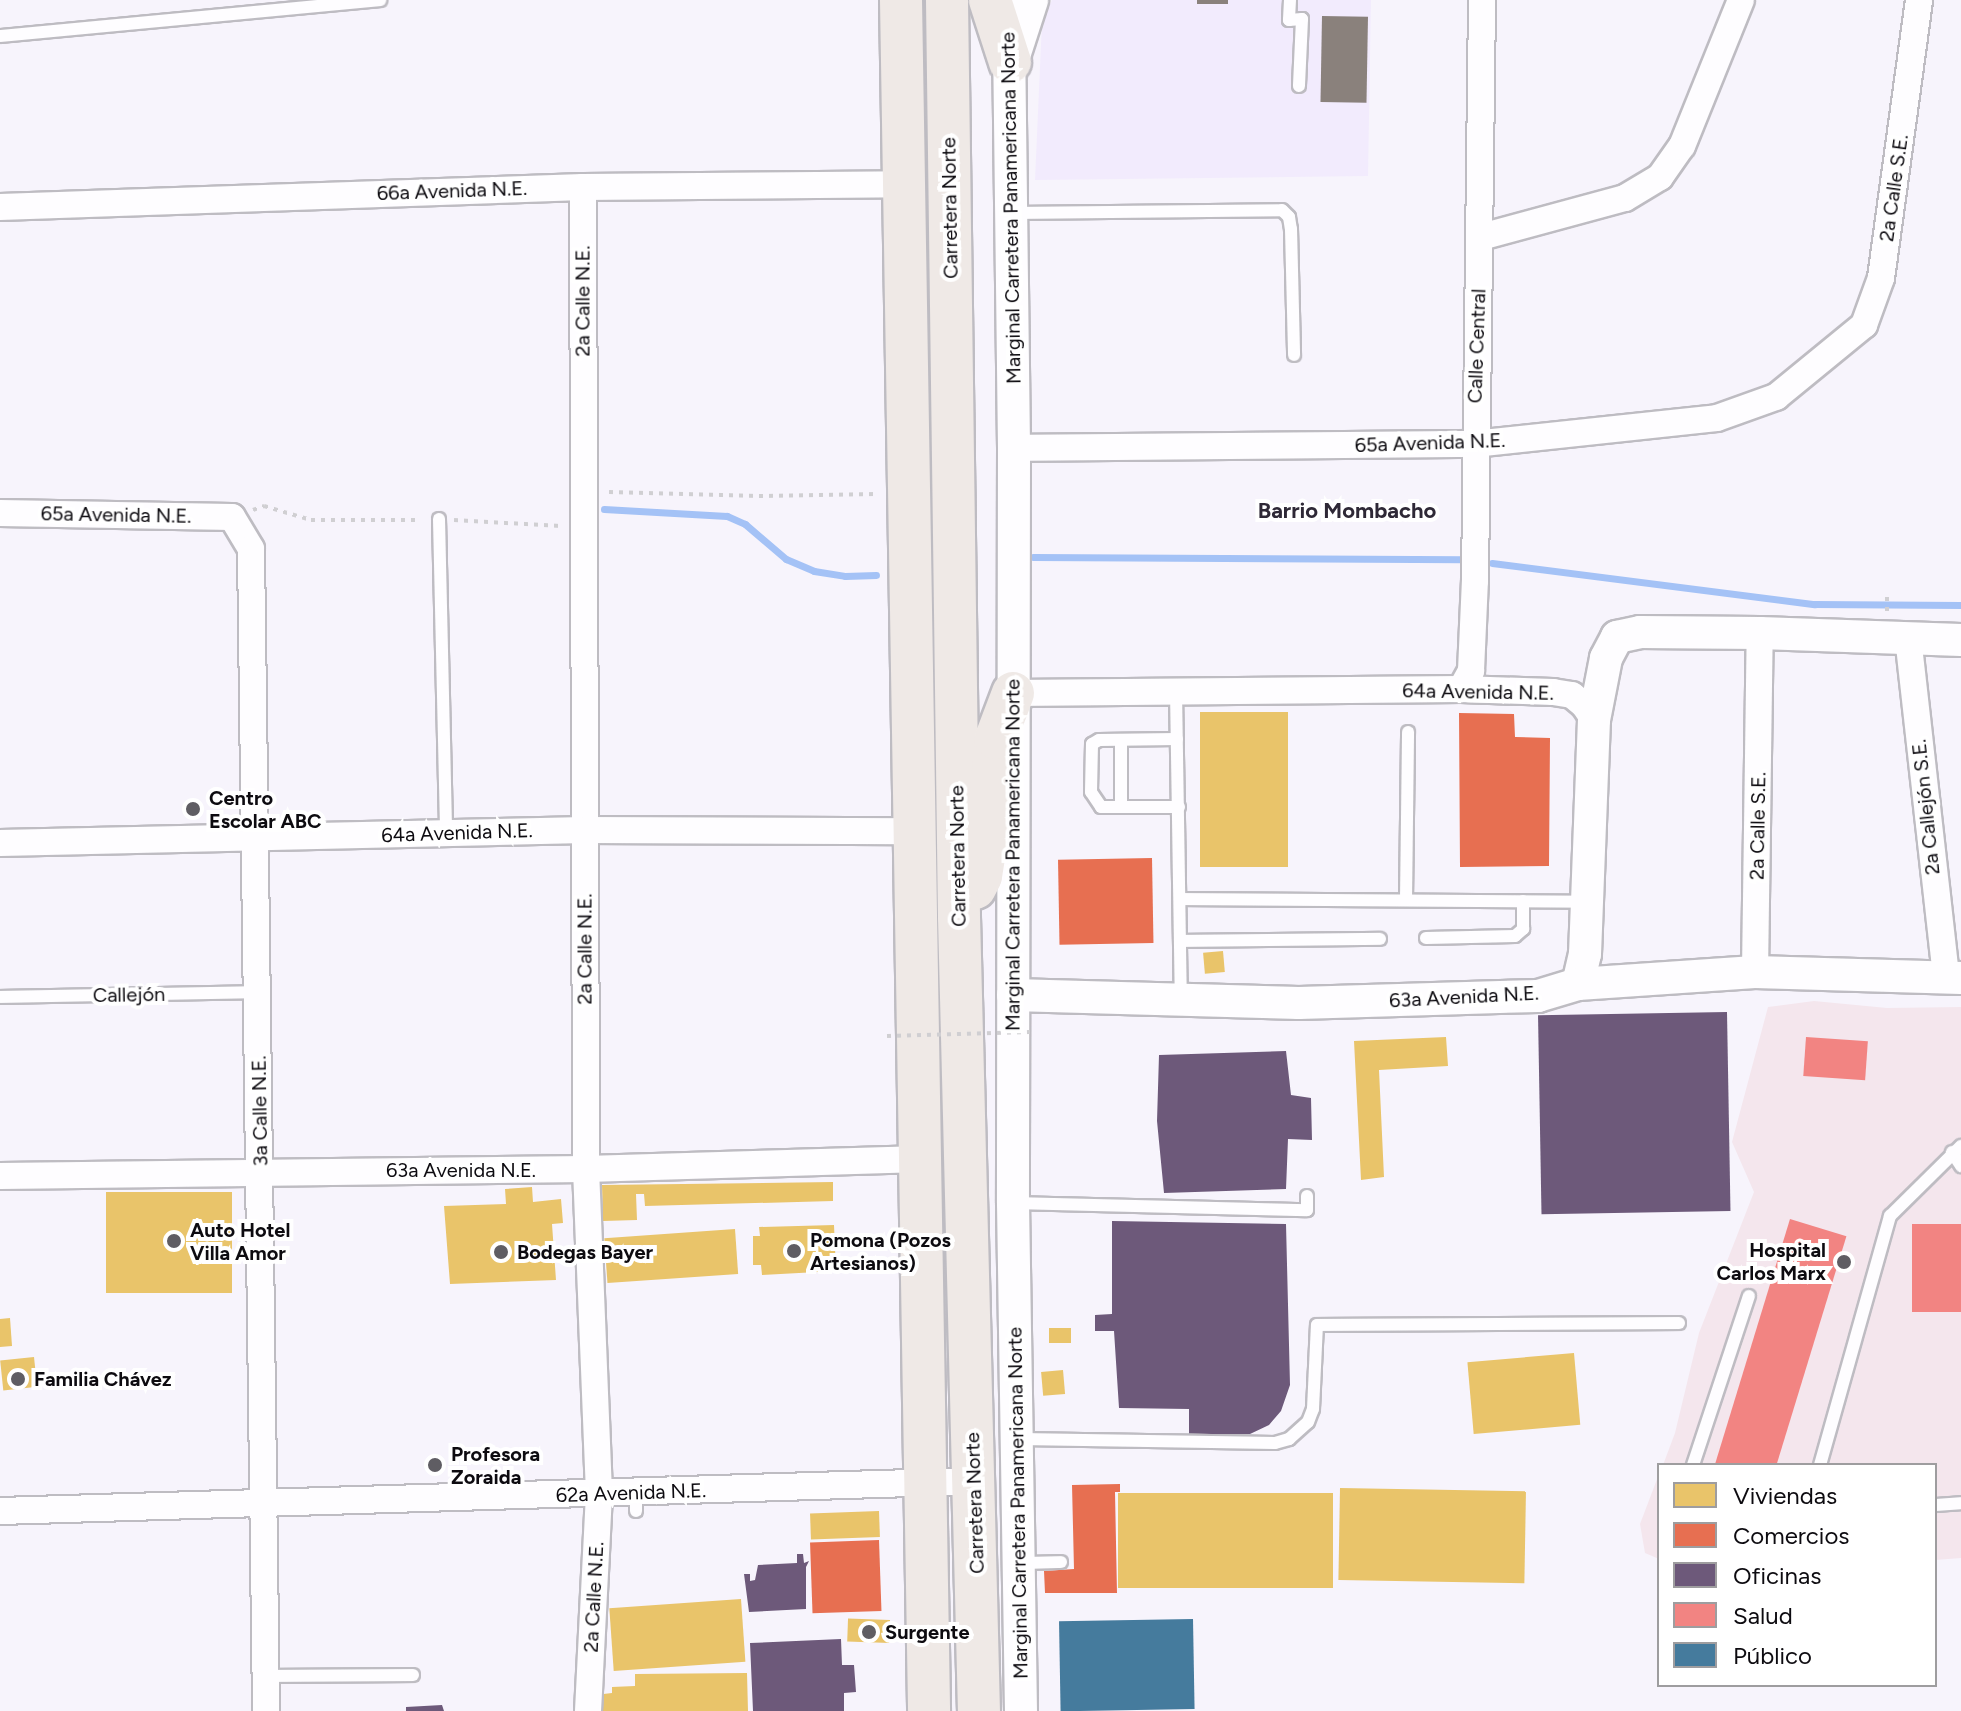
<!DOCTYPE html>
<meta charset="utf-8">
<style>
body{margin:0}
#map{position:relative;width:1961px;height:1711px;overflow:hidden;background:#f7f4fc;font-family:Figtree,sans-serif}
div>[style]{position:absolute}
[style*='--x']{left:calc(var(--x)*1px);top:calc(var(--y)*1px);width:calc(var(--w)*1px);rotate:calc(var(--a)*1deg)}
.built>*{inset:0;background:#f2ebfd}
.education>*{inset:0;background:#f4e6ed}
.homes>*{inset:0;background:#e9c46a;transform-origin:0 0}
.shops>*{inset:0;background:#e76f51;transform-origin:0 0}
.offices>*{inset:0;background:#6d597a;transform-origin:0 0}
.health>*{inset:0;background:#f28482;transform-origin:0 0}
.public>*{inset:0;background:#457b9d;transform-origin:0 0}
.industry>*{inset:0;background:#8a817c;transform-origin:0 0}
.stream>*{height:7px;margin:-3.5px;padding:0 3.5px;transform-origin:3.5px;border-radius:3.5px;background:#a4c2f6}
.path>*{height:4px;margin-top:-2px;transform-origin:0;background:repeating-linear-gradient(90deg,#d0cfd2 0 4px,transparent 0 10px)}
.roads{filter:drop-shadow(2px 0 #bebcc2) drop-shadow(-2px 0 #bebcc2) drop-shadow(0 2px #bebcc2) drop-shadow(0 -2px #bebcc2)}
.service>*{height:12px;margin:-6px;padding:0 6px;transform-origin:6px;border-radius:6px;background:#fefdff}
.minor>*{height:26px;margin:-13px;padding:0 13px;transform-origin:13px;border-radius:13px;background:#fefdff}
.tertiary>*{height:32px;margin:-16px;padding:0 16px;transform-origin:16px;border-radius:16px;background:#fefdff}
.secondary>*{height:36px;margin:-18px;padding:0 18px;transform-origin:18px;border-radius:18px;background:#fefdff}
.trunk>*{height:42px;margin:-21px;padding:0 21px;transform-origin:21px;border-radius:21px;background:#efe9e6}
.path-bridge>*{height:4px;margin-top:-2px;transform-origin:0;background:repeating-linear-gradient(90deg,#d0cfd2 0 4px,transparent 0 10px)}
.dots>*{width:22px;height:22px;translate:-50% -50%;box-sizing:border-box;border:4px solid #fff;border-radius:50%}
span{translate:-50% -50%;white-space:nowrap;text-align:center;line-height:1.15;-webkit-text-stroke:8px #fff;paint-order:stroke}
.street-label{font-size:20px;color:#0d0b10}
.poi-label{font-size:20px;color:#0d0b10;font-weight:700}
.left{translate:0 -50%;text-align:left}
.right{translate:-100% -50%;text-align:right}
.neighbourhood-label{font-size:22px;color:#2e2836;font-weight:700}
.legend{position:absolute;left:1657px;top:1463px;width:280px;height:224px;box-sizing:border-box;background:#fff;border:2px solid #9e9d9f;margin:0;padding:10px 14px;list-style:none;font-size:24px;color:#0d0b10}
.legend li{display:flex;align-items:center;gap:16px;height:40px}
.legend b{width:40px;border:2px solid #9e9d9f}
</style>
<div id="map">
<div class="built">
<div style="clip-path:polygon(1052px 0,1371px 0,1368px 176px,1035px 180px,1042px 22px)"></div>
</div>
<div class="education">
<div style="clip-path:polygon(1814px 1001px,1887px 1008px,1961px 1007px,1961px 1558px,1935px 1560px,1935px 1465px,1663px 1465px,1675px 1433px,1699px 1333px,1754px 1192px,1732px 1142px,1768px 1007px)"></div>
<div style="clip-path:polygon(1659px 1474px,1659px 1559px,1645px 1553px,1640px 1524px)"></div>
</div>
<div class="homes">
<div style="left:1288px;top:712px;width:155px;height:88px;rotate:90deg"></div>
<div style="left:1223px;top:951px;width:21px;height:20px;rotate:85deg"></div>
<div style="clip-path:polygon(1446px 1037px,1448px 1066px,1379px 1070px,1384px 1177px,1361px 1180px,1354px 1041px)"></div>
<div style="clip-path:polygon(833px 1182px,833px 1201px,645px 1206px,644px 1194px,636px 1194px,637px 1220px,603px 1221px,602px 1185px)"></div>
<div style="clip-path:polygon(532px 1187px,533px 1202px,561px 1199px,563px 1223px,552px 1224px,556px 1280px,450px 1284px,444px 1206px,506px 1204px,505px 1189px)"></div>
<div style="left:106px;top:1192px;width:126px;height:101px"></div>
<div style="clip-path:polygon(834px 1225px,836px 1271px,762px 1275px,761px 1265px,753px 1265px,753px 1236px,760px 1236px,759px 1227px)"></div>
<div style="left:735px;top:1229px;width:45px;height:131px;rotate:86deg"></div>
<div style="clip-path:polygon(10px 1318px,12px 1346px,0 1347px,0 1319px)"></div>
<div style="left:1049px;top:1328px;width:22px;height:15px"></div>
<div style="left:1574px;top:1353px;width:72px;height:107px;rotate:85deg"></div>
<div style="left:34px;top:1357px;width:30px;height:34px;rotate:84deg"></div>
<div style="left:1063px;top:1370px;width:24px;height:22px;rotate:85deg"></div>
<div style="left:1340px;top:1488px;width:186px;height:92px;rotate:1deg"></div>
<div style="left:1118px;top:1493px;width:215px;height:95px"></div>
<div style="left:879px;top:1511px;width:26px;height:69px;rotate:88deg"></div>
<div style="left:741px;top:1599px;width:63px;height:132px;rotate:86deg"></div>
<div style="left:890px;top:1620px;width:23px;height:42px;rotate:92deg"></div>
<div style="clip-path:polygon(747px 1673px,748px 1711px,595px 1711px,595px 1695px,612px 1693px,612px 1687px,635px 1686px,635px 1674px)"></div>
</div>
<div class="shops">
<div style="clip-path:polygon(1459px 713px,1514px 714px,1515px 737px,1550px 738px,1549px 866px,1460px 867px)"></div>
<div style="left:1152px;top:858px;width:85px;height:94px;rotate:89deg"></div>
<div style="clip-path:polygon(1120px 1484px,1120px 1492px,1115px 1492px,1117px 1593px,1045px 1593px,1044px 1571px,1074px 1569px,1072px 1485px)"></div>
<div style="left:879px;top:1540px;width:71px;height:69px;rotate:88deg"></div>
</div>
<div class="offices">
<div style="left:1727px;top:1012px;width:199px;height:189px;rotate:89deg"></div>
<div style="clip-path:polygon(1286px 1051px,1291px 1095px,1311px 1098px,1312px 1140px,1288px 1139px,1286px 1189px,1164px 1193px,1157px 1121px,1159px 1055px)"></div>
<div style="clip-path:polygon(1112px 1221px,1286px 1224px,1290px 1385px,1281px 1411px,1269px 1425px,1250px 1434px,1189px 1435px,1189px 1409px,1119px 1408px,1114px 1331px,1095px 1331px,1095px 1315px,1112px 1314px)"></div>
<div style="clip-path:polygon(797px 1554px,803px 1554px,804px 1563px,809px 1561px,806px 1567px,806px 1609px,749px 1612px,744px 1574px,750px 1574px,750px 1581px,755px 1580px,758px 1565px,797px 1563px)"></div>
<div style="clip-path:polygon(841px 1639px,842px 1665px,854px 1665px,856px 1692px,844px 1693px,844px 1711px,753px 1711px,750px 1643px)"></div>
<div style="clip-path:polygon(442px 1705px,444px 1711px,406px 1711px,406px 1707px)"></div>
</div>
<div class="health">
<div style="left:1806px;top:1037px;width:62px;height:39px;rotate:4deg"></div>
<div style="left:1790px;top:1219px;width:59px;height:261px;rotate:17deg"></div>
<div style="left:1961px;top:1224px;width:88px;height:49px;rotate:90deg"></div>
</div>
<div class="public">
<div style="left:1193px;top:1619px;width:90px;height:134px;rotate:89deg"></div>
</div>
<div class="industry">
<div style="left:1197px;top:0;width:31px;height:4px"></div>
<div style="left:1322px;top:16px;width:46px;height:86px;rotate:1deg"></div>
</div>
<div class="stream">
<div style="--x:604;--y:509;--w:123;--a:3.3"></div>
<div style="--x:727;--y:516;--w:20;--a:24"></div>
<div style="--x:745;--y:524;--w:54;--a:40.5"></div>
<div style="--x:786;--y:559;--w:30;--a:23"></div>
<div style="--x:814;--y:571;--w:31;--a:9"></div>
<div style="--x:845;--y:576;--w:31;--a:-2"></div>
<div style="--x:1033;--y:557;--w:430;--a:0.3"></div>
<div style="--x:1492;--y:563;--w:325;--a:7.3"></div>
<div style="--x:1814;--y:604;--w:147;--a:0.4"></div>
</div>
<div class="path">
<div style="--x:609;--y:492;--w:150;--a:1.5"></div>
<div style="--x:759;--y:496;--w:117;--a:-1"></div>
<div style="--x:253;--y:510;--w:12;--a:-20"></div>
<div style="--x:264;--y:506;--w:49;--a:16.6"></div>
<div style="--x:311;--y:520;--w:110;--a:0"></div>
<div style="--x:454;--y:520;--w:107;--a:3.2"></div>
<div style="--x:1887;--y:611;--w:14;--a:-90"></div>
</div>
<div class="roads">
<div class="service">
<div style="--x:1290;--y:0;--w:20;--a:93"></div>
<div style="--x:1289;--y:20;--w:13;--a:-4"></div>
<div style="--x:1302;--y:19;--w:67;--a:92.6"></div>
<div style="--x:0;--y:36;--w:382;--a:-5.4"></div>
<div style="--x:1012;--y:213;--w:270;--a:-0.6"></div>
<div style="--x:1282;--y:210;--w:10;--a:45"></div>
<div style="--x:1289;--y:217;--w:12;--a:81"></div>
<div style="--x:1291;--y:229;--w:126;--a:88.6"></div>
<div style="--x:439;--y:519;--w:314;--a:88.7"></div>
<div style="--x:1176;--y:691;--w:308;--a:89.1"></div>
<div style="--x:1177;--y:739;--w:78;--a:179.3"></div>
<div style="--x:1099;--y:740;--w:8;--a:150"></div>
<div style="--x:1092;--y:744;--w:48;--a:91.2"></div>
<div style="--x:1091;--y:792;--w:18;--a:56"></div>
<div style="--x:1101;--y:807;--w:78;--a:0"></div>
<div style="--x:1121;--y:740;--w:67;--a:90"></div>
<div style="--x:1181;--y:899;--w:403;--a:0.4"></div>
<div style="--x:1406;--y:900;--w:168;--a:-89.3"></div>
<div style="--x:1426;--y:938;--w:89;--a:-1.3"></div>
<div style="--x:1515;--y:936;--w:11;--a:-41"></div>
<div style="--x:1523;--y:929;--w:28;--a:-90"></div>
<div style="--x:1181;--y:941;--w:199;--a:-0.6"></div>
<div style="--x:0;--y:997;--w:258;--a:-1.1"></div>
<div style="--x:1952;--y:1152;--w:17;--a:57"></div>
<div style="--x:1013;--y:1203;--w:294;--a:1.4"></div>
<div style="--x:1307;--y:1210;--w:14;--a:-90"></div>
<div style="--x:1020;--y:1439;--w:255;--a:0.9"></div>
<div style="--x:1275;--y:1443;--w:15;--a:-16"></div>
<div style="--x:1289;--y:1439;--w:25;--a:-42"></div>
<div style="--x:1308;--y:1422;--w:14;--a:-69"></div>
<div style="--x:1313;--y:1409;--w:84;--a:-87.3"></div>
<div style="--x:1317;--y:1325;--w:362;--a:-0.3"></div>
<div style="--x:1693;--y:1465;--w:178;--a:-71.7"></div>
<div style="--x:1820;--y:1465;--w:259;--a:-74.3"></div>
<div style="--x:1890;--y:1216;--w:100;--a:-44.6"></div>
<div style="--x:1935;--y:1505;--w:26;--a:-4"></div>
<div style="--x:636;--y:1511;--w:18;--a:-90"></div>
<div style="--x:1021;--y:1563;--w:40;--a:-1.4"></div>
<div style="--x:267;--y:1676;--w:146;--a:-0.4"></div>
</div>
<div class="minor">
<div style="--x:583;--y:187;--w:982;--a:89.82"></div>
<div style="--x:586;--y:1169;--w:325;--a:87.7"></div>
<div style="--x:599;--y:1494;--w:217;--a:92.9"></div>
<div style="--x:0;--y:207;--w:583;--a:-1.96"></div>
<div style="--x:583;--y:187;--w:322;--a:-0.5"></div>
<div style="--x:1481;--y:237;--w:149;--a:-15.2"></div>
<div style="--x:1625;--y:198;--w:41;--a:-31"></div>
<div style="--x:1660;--y:177;--w:38;--a:-55"></div>
<div style="--x:1682;--y:146;--w:157;--a:-68"></div>
<div style="--x:1014;--y:448;--w:460;--a:-0.5"></div>
<div style="--x:1474;--y:444;--w:244;--a:-6.1"></div>
<div style="--x:1717;--y:418;--w:63;--a:-19.6"></div>
<div style="--x:1776;--y:397;--w:114;--a:-39.3"></div>
<div style="--x:1864;--y:325;--w:50;--a:-70.1"></div>
<div style="--x:1881;--y:278;--w:281;--a:-82.2"></div>
<div style="--x:0;--y:513;--w:232;--a:1"></div>
<div style="--x:232;--y:517;--w:37;--a:59"></div>
<div style="--x:251;--y:549;--w:1162;--a:89.26"></div>
<div style="--x:1908;--y:637;--w:342;--a:83.6"></div>
<div style="--x:1461;--y:689;--w:21;--a:-61"></div>
<div style="--x:1471;--y:671;--w:90;--a:-87.5"></div>
<div style="--x:1475;--y:581;--w:581;--a:-89.31"></div>
<div style="--x:1013;--y:693;--w:448;--a:-0.5"></div>
<div style="--x:1461;--y:689;--w:92;--a:1.9"></div>
<div style="--x:1553;--y:692;--w:19;--a:9"></div>
<div style="--x:1572;--y:695;--w:16;--a:40"></div>
<div style="--x:1584;--y:705;--w:18;--a:56"></div>
<div style="--x:0;--y:843;--w:585;--a:-1.27"></div>
<div style="--x:585;--y:830;--w:329;--a:0.2"></div>
<div style="--x:1755;--y:972;--w:339;--a:-89.2"></div>
<div style="--x:0;--y:1176;--w:586;--a:-0.68"></div>
<div style="--x:586;--y:1169;--w:336;--a:-1.7"></div>
<div style="--x:0;--y:1511;--w:975;--a:-1.76"></div>
</div>
<div class="tertiary">
<div style="--x:1009;--y:38;--w:410;--a:89.3"></div>
<div style="--x:1014;--y:448;--w:755;--a:90.08"></div>
<div style="--x:1013;--y:1203;--w:508;--a:89.1"></div>
<div style="--x:1578;--y:984;--w:31;--a:-77"></div>
<div style="--x:1585;--y:954;--w:234;--a:-87.8"></div>
<div style="--x:1594;--y:720;--w:63;--a:-79"></div>
<div style="--x:1606;--y:658;--w:24;--a:-62"></div>
<div style="--x:1617;--y:637;--w:24;--a:-12"></div>
<div style="--x:1640;--y:632;--w:120;--a:0.5"></div>
<div style="--x:1760;--y:633;--w:201;--a:2"></div>
<div style="--x:1013;--y:995;--w:286;--a:1.6"></div>
<div style="--x:1299;--y:1003;--w:239;--a:-1.7"></div>
<div style="--x:1538;--y:996;--w:42;--a:-16.7"></div>
<div style="--x:1578;--y:984;--w:177;--a:-3.9"></div>
<div style="--x:1755;--y:972;--w:206;--a:1.7"></div>
</div>
<div class="secondary">
<div style="--x:1010;--y:62;--w:65;--a:-72.1"></div>
</div>
<div class="trunk">
<div style="--x:901;--y:0;--w:1711;--a:89.06"></div>
<div style="--x:947;--y:0;--w:917;--a:89.25"></div>
<div style="--x:959;--y:917;--w:794;--a:88.56"></div>
<div style="--x:990;--y:0;--w:65;--a:72.1"></div>
<div style="--x:975;--y:888;--w:13;--a:-63"></div>
<div style="--x:981;--y:876;--w:38;--a:-81"></div>
<div style="--x:987;--y:838;--w:100;--a:-84.9"></div>
<div style="--x:996;--y:738;--w:48;--a:-69.3"></div>
</div>
</div>
<div class="path-bridge">
<div style="--x:887;--y:1036;--w:143;--a:-1.6"></div>
</div>
<div class="dots">
<div style="left:193px;top:809px;background:#5f5d63"></div>
<div style="left:174px;top:1241px;background:#5f5d63"></div>
<div style="left:794px;top:1251px;background:#5f5d63"></div>
<div style="left:501px;top:1252px;background:#5f5d63"></div>
<div style="left:1844px;top:1262px;background:#5f5d63"></div>
<div style="left:18px;top:1379px;background:#5f5d63"></div>
<div style="left:435px;top:1465px;background:#5f5d63"></div>
<div style="left:869px;top:1632px;background:#5f5d63"></div>
</div>
<div class="street-label">
<span style="left:1894px;top:188px;rotate:-82deg">2a Calle S.E.</span>
<span style="left:452px;top:191px;rotate:-2deg">66a Avenida N.E.</span>
<span style="left:950px;top:208px;rotate:-91deg">Carretera Norte</span>
<span style="left:1011px;top:208px;rotate:-91deg">Marginal Carretera Panamericana Norte</span>
<span style="left:583px;top:301px;rotate:-90deg">2a Calle N.E.</span>
<span style="left:1477px;top:346px;rotate:-88deg">Calle Central</span>
<span style="left:1430px;top:443px;rotate:-2deg">65a Avenida N.E.</span>
<span style="left:116px;top:515px;rotate:1deg">65a Avenida N.E.</span>
<span style="left:1478px;top:692px;rotate:1deg">64a Avenida N.E.</span>
<span style="left:1926px;top:807px;rotate:-96deg">2a Callejón S.E.</span>
<span style="left:1758px;top:826px;rotate:-89deg">2a Calle S.E.</span>
<span style="left:457px;top:833px;rotate:-2deg">64a Avenida N.E.</span>
<span style="left:1013px;top:855px;rotate:-90deg">Marginal Carretera Panamericana Norte</span>
<span style="left:958px;top:856px;rotate:-91deg">Carretera Norte</span>
<span style="left:585px;top:949px;rotate:-90deg">2a Calle N.E.</span>
<span style="left:129px;top:995px;rotate:-1deg">Callejón</span>
<span style="left:1464px;top:997px;rotate:-3deg">63a Avenida N.E.</span>
<span style="left:260px;top:1111px;rotate:-91deg">3a Calle N.E.</span>
<span style="left:461px;top:1170px">63a Avenida N.E.</span>
<span style="left:631px;top:1493px;rotate:-2deg">62a Avenida N.E.</span>
<span style="left:975px;top:1503px;rotate:-92deg">Carretera Norte</span>
<span style="left:1018px;top:1503px;rotate:-91deg">Marginal Carretera Panamericana Norte</span>
<span style="left:594px;top:1597px;rotate:-87deg">2a Calle N.E.</span>
</div>
<div class="poi-label">
<span class="left" style="left:209px;top:810px">Centro<br>Escolar ABC</span>
<span class="left" style="left:190px;top:1242px">Auto Hotel<br>Villa Amor</span>
<span class="left" style="left:810px;top:1252px">Pomona (Pozos<br>Artesianos)</span>
<span class="right" style="left:1826px;top:1262px">Hospital<br>Carlos Marx</span>
<span class="left" style="left:517px;top:1252px">Bodegas Bayer</span>
<span class="left" style="left:34px;top:1379px">Familia Chávez</span>
<span class="left" style="left:451px;top:1466px">Profesora<br>Zoraida</span>
<span class="left" style="left:885px;top:1632px">Surgente</span>
</div>
<div class="neighbourhood-label">
<span style="left:1347px;top:511px">Barrio Mombacho</span>
</div>
<ul class="legend">
<li><b style="height:22px;background:#e9c46a"></b>Viviendas</li>
<li><b style="height:22px;background:#e76f51"></b>Comercios</li>
<li><b style="height:22px;background:#6d597a"></b>Oficinas</li>
<li><b style="height:22px;background:#f28482"></b>Salud</li>
<li><b style="height:22px;background:#457b9d"></b>Público</li>
</ul>
</div>
